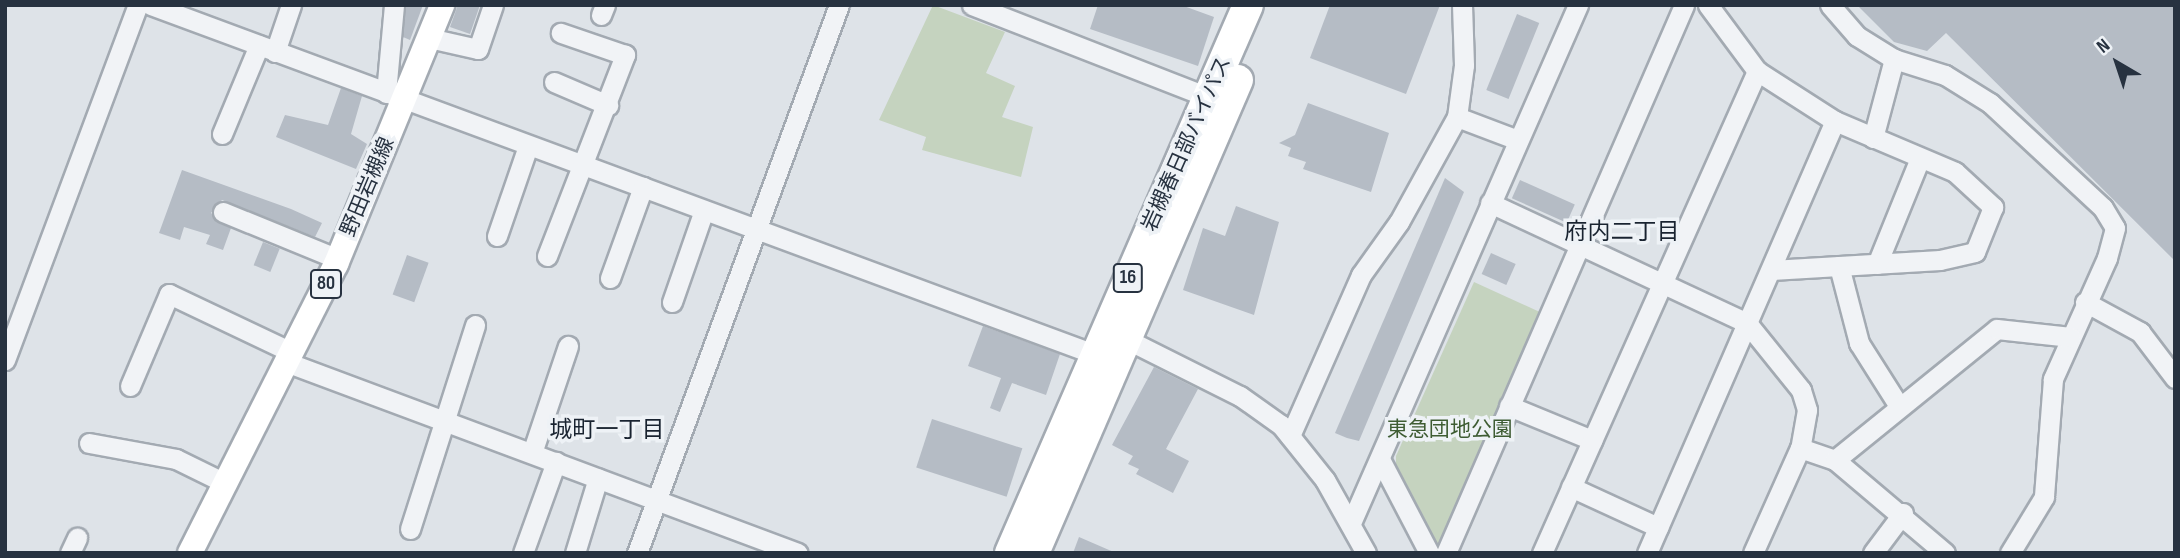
<!DOCTYPE html>
<meta charset="utf-8">
<style>
body{margin:0}
#map{position:relative;width:2180px;height:558px;overflow:hidden;background:#dee3e8;font-family:"Sofia Sans Condensed","Noto Sans JP",sans-serif}
div>[style]{position:absolute}
[style*='--x']{left:calc(var(--x)*1px);top:calc(var(--y)*1px);width:calc(var(--w)*1px);rotate:calc(var(--a)*1deg)}
.green>*{inset:0;background:#c5d3bf}
.building>*{inset:0;background:#b5bcc5;transform-origin:0 0}
.roads{filter:drop-shadow(2px 0 #a3aab2) drop-shadow(-2px 0 #a3aab2) drop-shadow(0 2px #a3aab2) drop-shadow(0 -2px #a3aab2)}
.minor>*{height:19px;margin:-9.5px;padding:0 9.5px;transform-origin:9.5px;border-radius:9.5px;background:#f1f3f6}
.major>*{height:24px;margin:-12px;padding:0 12px;transform-origin:12px;border-radius:12px;background:#fff}
.highway>*{height:30px;margin:-15px;padding:0 15px;transform-origin:15px;border-radius:15px;background:#fff}
span{translate:-50% -50%;white-space:nowrap;text-align:center;line-height:1.15;-webkit-text-stroke:7px #eef2f6;paint-order:stroke}
.shield-label span{padding:2px 5px;background:#eef2f6;border:2px solid;border-radius:5px;-webkit-text-stroke-width:0}
.shield-label{font-size:19px;color:#273240;font-weight:700}
.street-label{font-size:21px;color:#273240}
.park-label{font-size:21px;color:#3e5c33}
.neighbourhood-label{font-size:23px;color:#192330}
.frame{position:absolute;inset:0;border:7px solid #273240;pointer-events:none}
.north{position:absolute;left:2082px;top:28px;width:70px;height:70px;-webkit-text-stroke:5px #eef2f6;paint-order:stroke;rotate:321deg;font-size:19px;font-weight:700;line-height:28px;text-align:center;color:#273240}
.north::after{content:'';display:block;margin:auto;width:24px;height:32px;background:#273240;clip-path:polygon(50% 0,100% 100%,50% 72%,0 100%)}
</style>
<div id="map">
<div class="green">
<div style="clip-path:polygon(933px 5px,1005px 32px,986px 73px,1015px 86px,1002px 117px,1033px 127px,1021px 177px,922px 150px,926px 137px,879px 120px)"></div>
<div style="clip-path:polygon(1474px 282px,1542px 313px,1440px 546px,1433px 546px,1396px 474px,1396px 456px)"></div>
</div>
<div class="building">
<div style="clip-path:polygon(406px 5px,423px 5px,410px 40px,403px 37px)"></div>
<div style="clip-path:polygon(458px 5px,480px 5px,470px 34px,450px 27px)"></div>
<div style="clip-path:polygon(1098px 5px,1181px 5px,1214px 17px,1198px 66px,1090px 29px)"></div>
<div style="clip-path:polygon(1330px 5px,1440px 5px,1406px 94px,1310px 58px)"></div>
<div style="clip-path:polygon(1857px 5px,2175px 5px,2175px 261px,1946px 33px,1927px 51px,1894px 42px)"></div>
<div style="left:1517px;top:14px;width:24px;height:82px;rotate:22deg"></div>
<div style="clip-path:polygon(341px 88px,362px 96px,351px 134px,367px 144px,356px 169px,276px 137px,285px 115px,328px 125px)"></div>
<div style="clip-path:polygon(1308px 103px,1389px 133px,1371px 192px,1303px 169px,1306px 162px,1288px 156px,1291px 148px,1279px 143px,1295px 135px)"></div>
<div style="clip-path:polygon(182px 170px,291px 209px,322px 223px,315px 237px,222px 200px,211px 213px,231px 228px,223px 250px,206px 244px,210px 235px,184px 227px,180px 240px,159px 233px)"></div>
<div style="clip-path:polygon(1445px 178px,1464px 192px,1359px 441px,1347px 438px,1335px 433px)"></div>
<div style="left:1520px;top:180px;width:60px;height:20px;rotate:24deg"></div>
<div style="clip-path:polygon(1236px 206px,1279px 222px,1254px 315px,1183px 290px,1203px 228px,1225px 236px)"></div>
<div style="left:263px;top:242px;width:18px;height:25px;rotate:22deg"></div>
<div style="left:1491px;top:253px;width:27px;height:23px;rotate:24deg"></div>
<div style="left:407px;top:255px;width:23px;height:42px;rotate:20deg"></div>
<div style="clip-path:polygon(983px 326px,1060px 354px,1046px 395px,1012px 383px,1000px 412px,990px 408px,1001px 378px,968px 366px)"></div>
<div style="clip-path:polygon(1154px 367px,1198px 389px,1166px 449px,1189px 461px,1173px 493px,1136px 474px,1139px 469px,1128px 464px,1133px 456px,1112px 445px)"></div>
<div style="left:932px;top:419px;width:95px;height:51px;rotate:18deg"></div>
<div style="clip-path:polygon(1079px 537px,1116px 553px,1073px 553px)"></div>
</div>
<div class="roads">
<div class="minor">
<div style="--x:151;--y:5;--w:1006;--a:20.31"></div>
<div style="--x:972;--y:5;--w:253;--a:21.3"></div>
<div style="--x:1708;--y:5;--w:82;--a:53.4"></div>
<div style="--x:1757;--y:71;--w:93;--a:32.7"></div>
<div style="--x:1835;--y:121;--w:130;--a:23"></div>
<div style="--x:1955;--y:172;--w:52;--a:42.6"></div>
<div style="--x:1993;--y:207;--w:48;--a:111.8"></div>
<div style="--x:1975;--y:252;--w:36;--a:167"></div>
<div style="--x:1940;--y:260;--w:169;--a:176.6"></div>
<div style="--x:1830;--y:5;--w:41;--a:48.9"></div>
<div style="--x:1857;--y:36;--w:44;--a:31.9"></div>
<div style="--x:1894;--y:59;--w:53;--a:17.4"></div>
<div style="--x:1945;--y:75;--w:53;--a:31.9"></div>
<div style="--x:1990;--y:103;--w:154;--a:42.9"></div>
<div style="--x:2103;--y:208;--w:23;--a:59"></div>
<div style="--x:2115;--y:228;--w:31;--a:105"></div>
<div style="--x:2107;--y:258;--w:133;--a:114.1"></div>
<div style="--x:2053;--y:379;--w:118;--a:94.4"></div>
<div style="--x:2044;--y:497;--w:66;--a:121.3"></div>
<div style="--x:601;--y:15;--w:11;--a:-68"></div>
<div style="--x:429;--y:38;--w:50;--a:12.7"></div>
<div style="--x:478;--y:49;--w:46;--a:-71.2"></div>
<div style="--x:275;--y:52;--w:50;--a:-71.2"></div>
<div style="--x:554;--y:82;--w:59;--a:23.1"></div>
<div style="--x:386;--y:93;--w:88;--a:-84.8"></div>
<div style="--x:1457;--y:117;--w:65;--a:20.7"></div>
<div style="--x:222;--y:134;--w:96;--a:-67.4"></div>
<div style="--x:1873;--y:138;--w:82;--a:-75.1"></div>
<div style="--x:1490;--y:203;--w:284;--a:25"></div>
<div style="--x:1747;--y:323;--w:86;--a:51.1"></div>
<div style="--x:1801;--y:390;--w:21;--a:73"></div>
<div style="--x:1807;--y:410;--w:39;--a:100"></div>
<div style="--x:1800;--y:448;--w:115;--a:114.1"></div>
<div style="--x:223;--y:212;--w:124;--a:22.2"></div>
<div style="--x:497;--y:236;--w:95;--a:-71"></div>
<div style="--x:547;--y:256;--w:216;--a:-68.8"></div>
<div style="--x:625;--y:55;--w:68;--a:-161"></div>
<div style="--x:1877;--y:264;--w:114;--a:-67.9"></div>
<div style="--x:1839;--y:266;--w:80;--a:75.4"></div>
<div style="--x:1859;--y:343;--w:75;--a:57.6"></div>
<div style="--x:610;--y:278;--w:97;--a:-70.1"></div>
<div style="--x:672;--y:302;--w:97;--a:-70.8"></div>
<div style="--x:2085;--y:302;--w:63;--a:28.6"></div>
<div style="--x:2140;--y:332;--w:58;--a:52.7"></div>
<div style="--x:1128;--y:340;--w:125;--a:26.6"></div>
<div style="--x:1240;--y:396;--w:50;--a:35.3"></div>
<div style="--x:1281;--y:425;--w:70;--a:51.3"></div>
<div style="--x:1325;--y:480;--w:84;--a:60.7"></div>
<div style="--x:5;--y:360;--w:379;--a:-69.5"></div>
<div style="--x:286;--y:362;--w:546;--a:20.46"></div>
<div style="--x:130;--y:386;--w:100;--a:-67"></div>
<div style="--x:169;--y:294;--w:135;--a:25.4"></div>
<div style="--x:1509;--y:406;--w:90;--a:22.3"></div>
<div style="--x:1290;--y:436;--w:176;--a:-66.2"></div>
<div style="--x:1361;--y:275;--w:65;--a:-54.4"></div>
<div style="--x:1399;--y:222;--w:120;--a:-61.1"></div>
<div style="--x:1457;--y:117;--w:52;--a:-82.3"></div>
<div style="--x:1464;--y:65;--w:60;--a:-91.9"></div>
<div style="--x:89;--y:443;--w:88;--a:10.4"></div>
<div style="--x:176;--y:459;--w:55;--a:26.1"></div>
<div style="--x:1800;--y:448;--w:37;--a:19"></div>
<div style="--x:1835;--y:460;--w:144;--a:40.2"></div>
<div style="--x:532;--y:453;--w:113;--a:-71.4"></div>
<div style="--x:1835;--y:460;--w:208;--a:-39"></div>
<div style="--x:1997;--y:329;--w:74;--a:6.2"></div>
<div style="--x:1381;--y:461;--w:104;--a:62.4"></div>
<div style="--x:1571;--y:487;--w:96;--a:24.7"></div>
<div style="--x:1351;--y:523;--w:566;--a:-66.34"></div>
<div style="--x:410;--y:529;--w:214;--a:-72.3"></div>
<div style="--x:70;--y:553;--w:17;--a:-65"></div>
<div style="--x:523;--y:553;--w:97;--a:-70.1"></div>
<div style="--x:575;--y:553;--w:78;--a:-73"></div>
<div style="--x:637;--y:553;--w:584;--a:-69.77"></div>
<div style="--x:1446;--y:553;--w:597;--a:-66.52"></div>
<div style="--x:1542;--y:553;--w:528;--a:-65.96"></div>
<div style="--x:1647;--y:553;--w:471;--a:-66.5"></div>
<div style="--x:1873;--y:553;--w:50;--a:-53.1"></div>
</div>
<div class="major">
<div style="--x:190;--y:553;--w:324;--a:-63.2"></div>
<div style="--x:336;--y:264;--w:280;--a:-67.7"></div>
</div>
<div class="highway">
<div style="--x:1010;--y:553;--w:597;--a:-66.52"></div>
<div style="--x:1034;--y:553;--w:515;--a:-66.67"></div>
</div>
</div>
<div class="shield-label">
<span style="left:1128px;top:278px">16</span>
<span style="left:326px;top:284px">80</span>
</div>
<div class="street-label">
<span style="left:1187px;top:144px;rotate:-66deg">岩槻春日部バイパス</span>
<span style="left:368px;top:187px;rotate:-67deg">野田岩槻線</span>
</div>
<div class="park-label">
<span style="left:1450px;top:430px">東急団地公園</span>
</div>
<div class="neighbourhood-label">
<span style="left:1622px;top:232px">府内二丁目</span>
<span style="left:607px;top:430px">城町一丁目</span>
</div>
<div class="frame"></div>
<div class="north">N</div>
</div>
